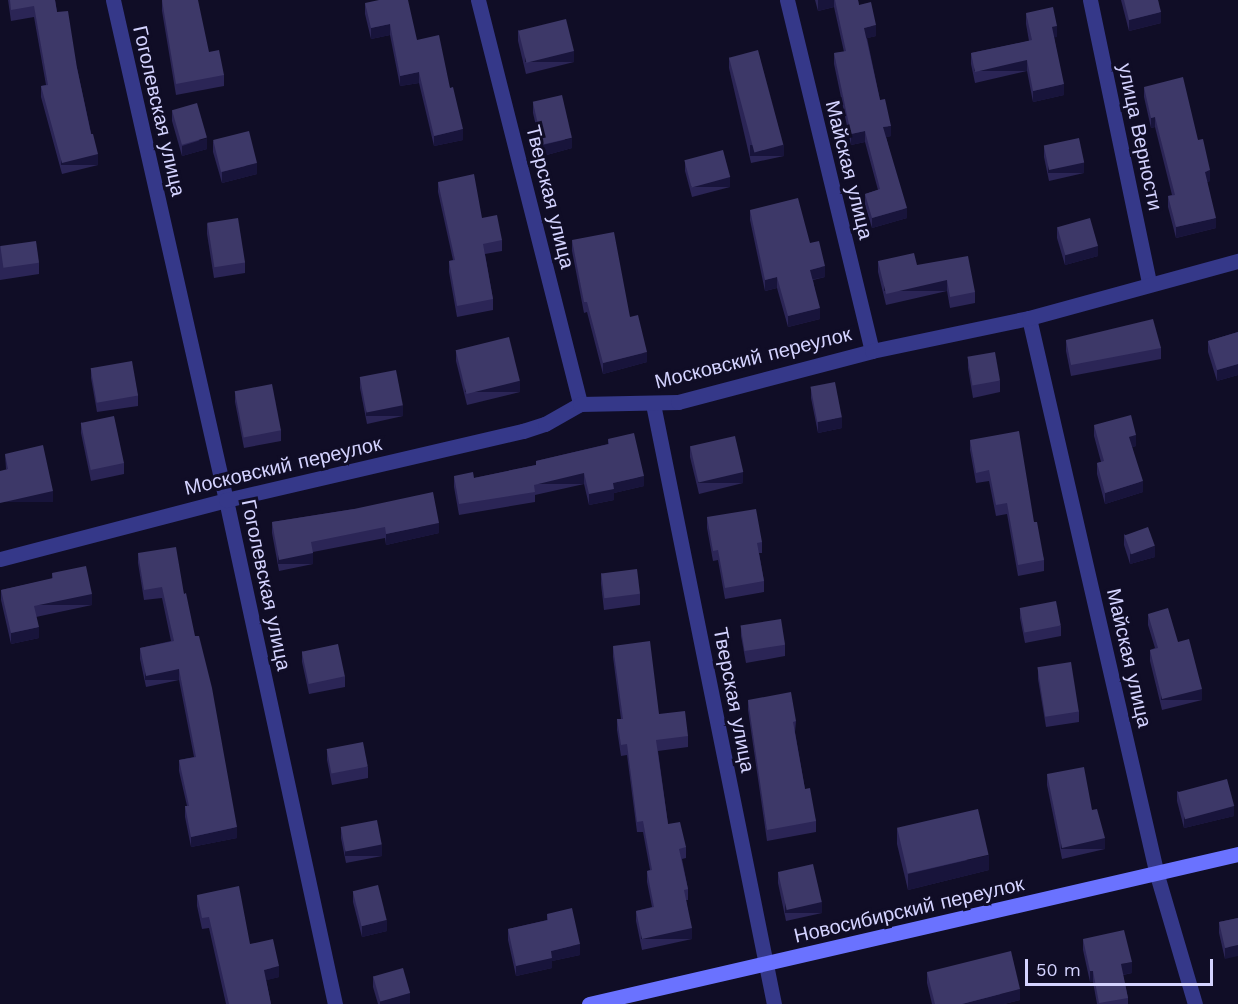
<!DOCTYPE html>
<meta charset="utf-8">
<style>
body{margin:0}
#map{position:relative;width:1238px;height:1004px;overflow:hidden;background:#100d26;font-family:"Work Sans",sans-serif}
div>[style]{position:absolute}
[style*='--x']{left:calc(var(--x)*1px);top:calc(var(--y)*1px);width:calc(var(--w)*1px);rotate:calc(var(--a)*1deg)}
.street>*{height:15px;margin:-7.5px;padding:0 7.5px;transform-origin:7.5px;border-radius:7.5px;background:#353889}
.secondary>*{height:15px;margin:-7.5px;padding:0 7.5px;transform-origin:7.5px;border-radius:7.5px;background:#6a72ff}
.wall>*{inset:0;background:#2b2556}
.shaded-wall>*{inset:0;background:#18143b;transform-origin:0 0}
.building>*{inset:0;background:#3d3868;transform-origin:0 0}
span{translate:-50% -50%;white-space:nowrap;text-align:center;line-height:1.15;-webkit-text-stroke:6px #100d26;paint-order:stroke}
.street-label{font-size:20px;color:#d4d3ff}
.scale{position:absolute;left:1025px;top:959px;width:188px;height:27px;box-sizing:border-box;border:3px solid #d4d3ff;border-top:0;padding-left:8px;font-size:18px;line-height:21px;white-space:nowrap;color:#d4d3ff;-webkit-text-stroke:4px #100d26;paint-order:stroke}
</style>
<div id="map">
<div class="street">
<div style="--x:113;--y:0;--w:513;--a:77.27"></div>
<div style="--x:226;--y:500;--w:516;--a:77.8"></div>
<div style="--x:478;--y:0;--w:417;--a:75.8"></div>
<div style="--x:787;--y:0;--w:361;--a:76.4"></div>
<div style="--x:1090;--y:0;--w:289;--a:78.2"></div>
<div style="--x:1029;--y:318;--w:572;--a:77.06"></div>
<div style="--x:1157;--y:875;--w:134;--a:73.6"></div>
<div style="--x:653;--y:404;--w:612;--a:78.6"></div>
<div style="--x:0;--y:559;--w:234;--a:-14.6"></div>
<div style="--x:226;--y:500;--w:305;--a:-13.1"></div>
<div style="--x:523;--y:431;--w:23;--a:-18"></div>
<div style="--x:545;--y:424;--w:40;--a:-29.7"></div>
<div style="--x:580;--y:404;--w:98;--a:-1.2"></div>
<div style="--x:678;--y:402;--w:201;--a:-14.7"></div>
<div style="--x:872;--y:351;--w:160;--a:-11.9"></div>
<div style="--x:1029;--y:318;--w:217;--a:-15.3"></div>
</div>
<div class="secondary">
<div style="--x:589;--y:1004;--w:666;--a:-13.01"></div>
</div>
<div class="wall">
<div style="clip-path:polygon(8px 0,55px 0,57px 12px,77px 68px,98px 165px,62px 174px,41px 97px,41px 86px,46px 85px,34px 17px,11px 21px)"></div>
<div style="clip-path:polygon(162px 0,224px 75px,224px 86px,176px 95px,162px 11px)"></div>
<div style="clip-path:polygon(815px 0,858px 0,859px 5px,876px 36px,867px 38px,880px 100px,891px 136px,886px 137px,907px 218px,872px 228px,865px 205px,865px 194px,878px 190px,865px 142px,851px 145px,834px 64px,834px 53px,844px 52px,834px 7px,818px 11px)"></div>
<div style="clip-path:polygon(1121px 0,1158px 0,1161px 23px,1129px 31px)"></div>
<div style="clip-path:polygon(365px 3px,417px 40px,450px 88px,463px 140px,434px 146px,419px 83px,400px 86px,390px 35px,371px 39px,365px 14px)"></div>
<div style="clip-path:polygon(1026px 13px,1057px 37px,1054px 37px,1064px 95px,1033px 102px,1027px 71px,975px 83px,971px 64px,971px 53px,1029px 41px,1026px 24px)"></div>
<div style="clip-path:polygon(518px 30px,574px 62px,526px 74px,518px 41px)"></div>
<div style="clip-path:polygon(729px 57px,784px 156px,751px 163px,729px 68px)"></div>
<div style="clip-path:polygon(1144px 87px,1198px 140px,1210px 181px,1207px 182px,1216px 228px,1176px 238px,1168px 207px,1168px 196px,1172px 195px,1155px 127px,1151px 128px,1144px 97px)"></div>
<div style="clip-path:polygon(533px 102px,572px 148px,543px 156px,533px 113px)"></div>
<div style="clip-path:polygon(172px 110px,207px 149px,182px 156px,172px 121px)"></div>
<div style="clip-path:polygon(213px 141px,257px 174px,222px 183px,213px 152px)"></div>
<div style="clip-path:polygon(1044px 146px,1084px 173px,1049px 181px,1044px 157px)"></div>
<div style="clip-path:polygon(685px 161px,730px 187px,692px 197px,685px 171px)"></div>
<div style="clip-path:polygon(438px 182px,482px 218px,502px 240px,502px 251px,485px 254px,493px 299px,493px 310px,457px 317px,449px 272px,449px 261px,453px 260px,438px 192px)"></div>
<div style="clip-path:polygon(750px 210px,810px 243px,825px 277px,813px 280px,820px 319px,788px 327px,777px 288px,765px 291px,750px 220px)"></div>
<div style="clip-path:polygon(207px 223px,245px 262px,245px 273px,214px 278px,207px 234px)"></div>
<div style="clip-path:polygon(1057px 227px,1098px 256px,1065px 265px,1057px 238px)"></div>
<div style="clip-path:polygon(572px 240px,630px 317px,647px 362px,603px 374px,587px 312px,584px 313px,572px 251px)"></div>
<div style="clip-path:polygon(0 246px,39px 263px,39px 274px,0 280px)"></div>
<div style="clip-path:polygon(878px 261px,917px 265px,975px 292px,975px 303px,950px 308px,947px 291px,886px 305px,878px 272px)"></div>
<div style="clip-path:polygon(1238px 332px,1238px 375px,1217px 381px,1208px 352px,1208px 341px)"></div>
<div style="clip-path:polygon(1066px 340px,1161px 348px,1161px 359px,1071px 376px,1066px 351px)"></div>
<div style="clip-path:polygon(456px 350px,520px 392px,467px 405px,456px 361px)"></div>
<div style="clip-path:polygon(968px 358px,1000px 381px,1000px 392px,973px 398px,968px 368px)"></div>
<div style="clip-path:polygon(91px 368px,138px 395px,138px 406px,97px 412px,91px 378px)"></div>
<div style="clip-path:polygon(360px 378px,403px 416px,367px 424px,360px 388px)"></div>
<div style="clip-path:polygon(811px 387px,842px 428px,818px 433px,811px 398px)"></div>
<div style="clip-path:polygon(235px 391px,281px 430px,281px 441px,244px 448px,235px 402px)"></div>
<div style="clip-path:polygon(81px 422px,124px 463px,124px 474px,91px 481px,81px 433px)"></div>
<div style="clip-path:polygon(1094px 425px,1136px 446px,1132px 447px,1143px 492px,1105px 504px,1097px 474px,1097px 463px,1101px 462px,1094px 436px)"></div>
<div style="clip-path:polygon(608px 439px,644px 486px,614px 493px,614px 500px,589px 505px,584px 484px,535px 495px,535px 502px,459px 515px,454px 487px,454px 476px,474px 478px,536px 465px,536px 461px,608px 444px)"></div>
<div style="clip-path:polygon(970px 440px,1034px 522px,1044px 560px,1044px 571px,1018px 576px,1007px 514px,996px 516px,989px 481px,976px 483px,970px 450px)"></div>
<div style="clip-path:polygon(690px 446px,743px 483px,699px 494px,690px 457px)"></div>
<div style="clip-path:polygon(5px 454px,53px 502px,6px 469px)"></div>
<div style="clip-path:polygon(354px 509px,439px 533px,386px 545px,385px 538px,313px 552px,313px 564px,279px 571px,272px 533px,272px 522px)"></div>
<div style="clip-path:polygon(707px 517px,762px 542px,762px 553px,759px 553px,764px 581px,764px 592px,725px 599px,718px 560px,713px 561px,707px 528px)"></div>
<div style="clip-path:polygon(1124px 534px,1155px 557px,1130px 564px,1124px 545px)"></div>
<div style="clip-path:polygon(138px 553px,184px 594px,237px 838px,191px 847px,185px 817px,185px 806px,187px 806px,179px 771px,179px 760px,194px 757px,179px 680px,146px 687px,140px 659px,140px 648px,171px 641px,162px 598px,144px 600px,138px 563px)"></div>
<div style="clip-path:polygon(52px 573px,92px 605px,36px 617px,39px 638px,11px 644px,1px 600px,1px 590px,52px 579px)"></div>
<div style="clip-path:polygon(601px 573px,640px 594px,640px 605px,604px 610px,601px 584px)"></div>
<div style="clip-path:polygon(1020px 608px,1061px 626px,1061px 636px,1025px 643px,1020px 618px)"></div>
<div style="clip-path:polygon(1148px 614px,1178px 642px,1202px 700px,1162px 710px,1150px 661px,1150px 650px,1155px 648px,1148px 625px)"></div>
<div style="clip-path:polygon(741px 626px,785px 645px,785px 656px,746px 663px,741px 636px)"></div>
<div style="clip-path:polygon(613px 646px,659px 714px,688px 736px,688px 747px,658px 751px,668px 824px,686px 847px,686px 858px,682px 859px,688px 889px,688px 900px,686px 900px,692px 939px,642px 950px,636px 921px,636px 911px,652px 907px,647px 882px,647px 871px,650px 870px,643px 832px,637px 832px,627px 755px,621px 756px,617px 730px,617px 719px,621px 719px,613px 657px)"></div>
<div style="clip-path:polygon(302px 651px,345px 676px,345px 687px,309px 694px,302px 662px)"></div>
<div style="clip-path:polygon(1038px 668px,1079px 711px,1079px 722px,1046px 727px,1038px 679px)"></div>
<div style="clip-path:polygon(748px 700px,796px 721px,795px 732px,805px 789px,816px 821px,816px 832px,767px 841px,748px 710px)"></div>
<div style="clip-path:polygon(327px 749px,368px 767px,368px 778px,332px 785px,327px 760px)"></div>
<div style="clip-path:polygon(1047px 774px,1092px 810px,1105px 849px,1062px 859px,1047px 785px)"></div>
<div style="clip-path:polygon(1177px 791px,1234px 816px,1184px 828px,1177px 801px)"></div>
<div style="clip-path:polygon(341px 827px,382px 856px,346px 863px,341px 838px)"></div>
<div style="clip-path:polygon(897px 828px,989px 870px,908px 890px,897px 844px)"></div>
<div style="clip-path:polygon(778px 872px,822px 913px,786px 921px,778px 883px)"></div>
<div style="clip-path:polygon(353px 891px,387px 931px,362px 937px,353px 902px)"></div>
<div style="clip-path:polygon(197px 895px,250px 944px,279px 977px,266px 980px,271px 1004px,226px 1004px,209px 928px,202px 929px,197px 906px)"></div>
<div style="clip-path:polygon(547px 914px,580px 955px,552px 961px,552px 968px,516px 976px,508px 940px,508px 929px,547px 920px)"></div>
<div style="clip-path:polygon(1238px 918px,1225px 959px,1219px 933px,1219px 922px)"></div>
<div style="clip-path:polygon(1083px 939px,1132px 973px,1123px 975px,1128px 998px,1128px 1004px,1097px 1004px,1093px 982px,1090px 982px,1083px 950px)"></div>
<div style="clip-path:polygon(927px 972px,1020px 1000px,1004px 1004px,932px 1004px,927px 983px)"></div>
<div style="clip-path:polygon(373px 976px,410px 1004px,378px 1004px,373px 987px)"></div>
</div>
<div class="shaded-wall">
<div style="clip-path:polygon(818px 0,834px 0,834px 7px,818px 11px)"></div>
<div style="clip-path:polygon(1161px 12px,1161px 23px,1129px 31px,1129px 20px)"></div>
<div style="clip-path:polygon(390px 24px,390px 35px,371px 39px,371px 28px)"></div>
<div style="clip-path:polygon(876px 25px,876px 36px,864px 39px,864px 28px)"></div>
<div style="clip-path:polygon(1057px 26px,1057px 37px,1052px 38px,1052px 27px)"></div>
<div style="left:574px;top:51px;width:11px;height:49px;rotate:90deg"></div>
<div style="left:1027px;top:60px;width:11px;height:53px;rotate:90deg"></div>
<div style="clip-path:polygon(419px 72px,419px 83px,400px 86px,400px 76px)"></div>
<div style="clip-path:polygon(1064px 84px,1064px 95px,1033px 102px,1033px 91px)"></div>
<div style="clip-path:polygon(1155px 117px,1155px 127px,1151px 128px,1151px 118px)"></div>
<div style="clip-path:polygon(891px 126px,891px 136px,883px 138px,883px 127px)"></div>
<div style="clip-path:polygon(463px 129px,463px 140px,434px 146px,434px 136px)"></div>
<div style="clip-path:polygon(865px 131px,865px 142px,851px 145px,851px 134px)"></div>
<div style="clip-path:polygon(207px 138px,207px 149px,182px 156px,182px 146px)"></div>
<div style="clip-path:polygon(572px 138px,572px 148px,543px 156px,543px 145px)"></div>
<div style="left:784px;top:145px;width:11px;height:34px;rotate:90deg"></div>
<div style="left:98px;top:154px;width:11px;height:37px;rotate:90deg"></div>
<div style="left:1084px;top:162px;width:11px;height:36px;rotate:90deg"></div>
<div style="clip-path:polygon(257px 163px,257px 174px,222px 183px,222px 172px)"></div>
<div style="clip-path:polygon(1210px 170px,1210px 181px,1205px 183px,1205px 172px)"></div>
<div style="left:730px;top:177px;width:10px;height:39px;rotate:90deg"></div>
<div style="clip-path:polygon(907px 208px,907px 218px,872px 228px,872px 218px)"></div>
<div style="clip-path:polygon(1216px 218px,1216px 228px,1176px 238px,1176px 227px)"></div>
<div style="clip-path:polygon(1098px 246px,1098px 256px,1065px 265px,1065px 254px)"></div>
<div style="clip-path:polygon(825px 266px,825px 277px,810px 280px,810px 270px)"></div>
<div style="clip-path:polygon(777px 277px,777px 288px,765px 291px,765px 280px)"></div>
<div style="left:947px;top:280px;width:11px;height:63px;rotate:90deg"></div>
<div style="clip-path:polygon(820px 308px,820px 319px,788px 327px,788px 316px)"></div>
<div style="clip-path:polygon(647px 352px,647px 362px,603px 374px,603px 363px)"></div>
<div style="clip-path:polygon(1238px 364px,1238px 375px,1217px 381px,1217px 370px)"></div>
<div style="left:520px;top:381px;width:11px;height:55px;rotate:90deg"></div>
<div style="left:403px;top:405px;width:11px;height:37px;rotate:90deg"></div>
<div style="clip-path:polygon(842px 417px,842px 428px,818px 433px,818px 422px)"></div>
<div style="clip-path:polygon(1136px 435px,1136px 446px,1129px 448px,1129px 437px)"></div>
<div style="left:743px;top:472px;width:11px;height:45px;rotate:90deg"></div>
<div style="left:584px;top:473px;width:11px;height:51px;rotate:90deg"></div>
<div style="clip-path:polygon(644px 476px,644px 486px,614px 493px,614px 500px,589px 505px,589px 494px,613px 483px)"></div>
<div style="clip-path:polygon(1143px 481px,1143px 492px,1105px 504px,1105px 493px)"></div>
<div style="left:53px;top:491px;width:11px;height:54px;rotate:90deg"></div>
<div style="clip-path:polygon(439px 523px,439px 533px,386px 545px,386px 534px)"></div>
<div style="clip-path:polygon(1155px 546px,1155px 557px,1130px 564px,1130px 554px)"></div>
<div style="left:313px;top:553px;width:11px;height:35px;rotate:90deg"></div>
<div style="left:92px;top:594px;width:11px;height:59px;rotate:90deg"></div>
<div style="clip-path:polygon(39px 627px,39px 638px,11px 644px,11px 633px)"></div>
<div style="left:179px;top:669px;width:11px;height:34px;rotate:90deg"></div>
<div style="left:1202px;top:689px;width:11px;height:41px;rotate:90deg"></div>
<div style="clip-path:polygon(1234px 806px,1234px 816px,1184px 828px,1184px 817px)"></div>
<div style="clip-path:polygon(237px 827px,237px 838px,191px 847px,191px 837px)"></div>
<div style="left:1105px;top:838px;width:11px;height:44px;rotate:90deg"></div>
<div style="left:382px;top:845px;width:11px;height:37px;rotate:90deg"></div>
<div style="clip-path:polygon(989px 855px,989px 870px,908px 890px,908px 874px)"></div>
<div style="left:822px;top:902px;width:11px;height:37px;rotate:90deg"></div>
<div style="clip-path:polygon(387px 920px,387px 931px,362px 937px,362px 926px)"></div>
<div style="left:692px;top:928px;width:11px;height:51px;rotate:90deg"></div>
<div style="clip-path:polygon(580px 944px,580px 955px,552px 961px,552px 968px,516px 976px,516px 966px,551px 951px)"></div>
<div style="clip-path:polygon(1238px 945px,1238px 956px,1225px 959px,1225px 948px)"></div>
<div style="clip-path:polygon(1132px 962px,1132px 973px,1121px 975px,1121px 964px)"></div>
<div style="clip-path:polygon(279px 966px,279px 977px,264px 981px,264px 970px)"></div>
<div style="left:1090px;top:971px;width:3px;height:11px"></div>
<div style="clip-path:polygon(1020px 989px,1020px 1000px,1004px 1004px,962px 1004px)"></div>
<div style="clip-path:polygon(410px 993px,410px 1004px,380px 1004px,380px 1001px)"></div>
</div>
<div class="building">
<div style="clip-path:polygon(10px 0,55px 0,57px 12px,68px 11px,77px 68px,91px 134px,93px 134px,98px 154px,62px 163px,41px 86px,48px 85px,34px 6px,11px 10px)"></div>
<div style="clip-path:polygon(162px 0,198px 0,209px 52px,219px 50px,224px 75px,176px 84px)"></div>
<div style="clip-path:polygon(379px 0,408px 0,417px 40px,439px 35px,450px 88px,453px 87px,463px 129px,434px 136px,419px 72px,400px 76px,390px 24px,371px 28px,365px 3px)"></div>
<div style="clip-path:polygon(835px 0,858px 0,859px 5px,871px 2px,876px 25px,864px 28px,880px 100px,885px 99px,891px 126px,883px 127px,907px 208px,872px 218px,865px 194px,880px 189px,865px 131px,851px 134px,834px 53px,846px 51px)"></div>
<div style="clip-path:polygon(1124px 0,1158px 0,1161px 12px,1129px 20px)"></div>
<div style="clip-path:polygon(1053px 7px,1057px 26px,1052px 27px,1064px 84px,1033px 91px,1027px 60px,975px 72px,971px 53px,1032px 40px,1026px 13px)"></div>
<div style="left:566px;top:19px;width:33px;height:49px;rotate:76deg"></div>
<div style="left:758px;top:50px;width:98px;height:30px;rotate:75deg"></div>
<div style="clip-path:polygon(1183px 77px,1198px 140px,1203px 139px,1210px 170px,1205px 172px,1216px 218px,1176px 227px,1168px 196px,1175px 195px,1155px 117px,1151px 118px,1144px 87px)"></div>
<div style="left:562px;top:95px;width:44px;height:30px;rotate:77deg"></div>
<div style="left:197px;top:103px;width:36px;height:26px;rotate:74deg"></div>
<div style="left:249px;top:131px;width:33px;height:37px;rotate:76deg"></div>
<div style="left:1079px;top:138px;width:25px;height:36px;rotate:78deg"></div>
<div style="left:723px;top:150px;width:28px;height:40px;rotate:75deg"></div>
<div style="clip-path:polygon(474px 174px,482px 218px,497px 215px,502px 240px,483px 244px,493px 299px,457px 306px,449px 261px,455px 260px,438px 182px)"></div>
<div style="clip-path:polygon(798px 198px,810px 243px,819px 241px,825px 266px,810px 270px,820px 308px,788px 316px,777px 277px,765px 280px,750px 210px)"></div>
<div style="left:238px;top:218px;width:45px;height:31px;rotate:81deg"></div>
<div style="left:1090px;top:218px;width:29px;height:34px;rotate:74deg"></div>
<div style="clip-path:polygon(614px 232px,630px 317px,638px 315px,647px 352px,603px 363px,587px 302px,584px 302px,572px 240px)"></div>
<div style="left:36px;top:241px;width:22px;height:36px;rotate:82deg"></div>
<div style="clip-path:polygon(914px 253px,917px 265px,968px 256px,975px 292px,950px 297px,947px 280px,886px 294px,878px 261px)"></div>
<div style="clip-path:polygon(1153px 319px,1161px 348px,1071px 365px,1066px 340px)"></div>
<div style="clip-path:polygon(1238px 332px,1238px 364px,1217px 370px,1208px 341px)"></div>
<div style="left:509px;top:337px;width:45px;height:55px;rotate:76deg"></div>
<div style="left:995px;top:352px;width:29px;height:28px;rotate:80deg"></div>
<div style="left:132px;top:361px;width:35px;height:42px;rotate:80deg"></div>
<div style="left:396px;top:370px;width:36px;height:37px;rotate:79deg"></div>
<div style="left:835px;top:382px;width:36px;height:25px;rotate:79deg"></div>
<div style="left:272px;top:384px;width:47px;height:38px;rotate:79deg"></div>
<div style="clip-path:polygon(1131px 415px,1136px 435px,1129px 437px,1143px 481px,1105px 493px,1097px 463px,1104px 461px,1094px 425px)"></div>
<div style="left:114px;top:416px;width:48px;height:34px;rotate:78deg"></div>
<div style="clip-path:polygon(1019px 431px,1034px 522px,1037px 522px,1044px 560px,1018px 565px,1007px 503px,996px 505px,989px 470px,976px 473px,970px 440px)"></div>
<div style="clip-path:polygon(634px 433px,644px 476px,613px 483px,614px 489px,589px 494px,584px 473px,534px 485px,535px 492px,459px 504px,454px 476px,473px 472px,474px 478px,536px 465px,536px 461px,609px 444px,608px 439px)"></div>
<div style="left:735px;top:436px;width:37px;height:46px;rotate:77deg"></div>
<div style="clip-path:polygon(43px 445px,53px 491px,0 503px,0 471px,8px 469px,5px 454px)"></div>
<div style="clip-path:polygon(433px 492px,439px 523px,386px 534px,385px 527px,311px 542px,313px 553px,279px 560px,272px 522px,354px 509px)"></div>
<div style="clip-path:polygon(756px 509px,762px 542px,757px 543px,764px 581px,725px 588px,718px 550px,713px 551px,707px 517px)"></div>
<div style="left:1148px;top:527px;width:20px;height:25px;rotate:70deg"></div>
<div style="clip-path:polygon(176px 547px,184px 594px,186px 593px,195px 636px,199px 636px,212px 688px,237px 827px,191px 837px,185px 806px,189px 806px,179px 760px,196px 757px,179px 669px,146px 676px,140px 648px,174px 641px,162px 587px,144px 590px,138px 553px)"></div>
<div style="clip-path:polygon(86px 566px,92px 594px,34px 606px,39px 627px,11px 633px,1px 590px,53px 578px,52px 573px)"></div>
<div style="left:637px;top:569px;width:25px;height:36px;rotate:83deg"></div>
<div style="left:1056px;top:601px;width:25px;height:37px;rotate:79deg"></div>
<div style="clip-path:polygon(1168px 608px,1178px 642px,1189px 639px,1202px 689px,1162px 699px,1150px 650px,1158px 648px,1148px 614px)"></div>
<div style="left:781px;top:619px;width:26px;height:41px;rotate:81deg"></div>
<div style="clip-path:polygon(650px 641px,659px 714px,685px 711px,688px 736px,656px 740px,668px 824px,680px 822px,686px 847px,679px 849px,688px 889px,684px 890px,692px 928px,642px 939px,636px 911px,654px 907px,647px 871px,652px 870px,643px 821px,637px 822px,627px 744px,621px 745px,617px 719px,623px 719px,613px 646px)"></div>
<div style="left:338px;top:644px;width:33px;height:37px;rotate:78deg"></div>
<div style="left:1071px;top:662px;width:50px;height:34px;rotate:81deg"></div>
<div style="clip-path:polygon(791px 692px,796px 721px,793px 722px,805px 789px,810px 788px,816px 821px,767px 830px,748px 700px)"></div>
<div style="left:363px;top:742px;width:25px;height:37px;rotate:79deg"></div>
<div style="clip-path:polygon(1084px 767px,1092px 810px,1097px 809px,1105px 838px,1062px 848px,1047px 774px)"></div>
<div style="left:1227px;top:779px;width:28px;height:51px;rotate:75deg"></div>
<div style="left:978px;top:809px;width:47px;height:83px;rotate:77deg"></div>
<div style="left:377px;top:820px;width:25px;height:37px;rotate:79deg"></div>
<div style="left:813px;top:864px;width:39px;height:36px;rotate:77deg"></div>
<div style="left:378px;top:885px;width:36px;height:26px;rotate:76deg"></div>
<div style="clip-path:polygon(239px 886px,250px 944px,273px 939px,279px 966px,264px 970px,271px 1004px,229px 1004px,209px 917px,202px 918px,197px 895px)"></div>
<div style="clip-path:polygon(572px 908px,580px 944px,551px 951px,552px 958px,516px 966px,508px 929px,548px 920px,547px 914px)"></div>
<div style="clip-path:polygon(1238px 918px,1238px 945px,1225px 948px,1219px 922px)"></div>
<div style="clip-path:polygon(1124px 930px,1132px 962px,1121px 964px,1128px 998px,1099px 1003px,1093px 971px,1090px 971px,1083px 939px)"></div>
<div style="clip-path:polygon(1011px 951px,1020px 989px,962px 1004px,935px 1004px,927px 972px)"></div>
<div style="left:403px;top:968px;width:26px;height:31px;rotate:74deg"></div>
</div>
<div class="street-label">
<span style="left:159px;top:111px;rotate:77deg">Гоголевская улица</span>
<span style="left:1140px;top:137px;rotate:78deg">улица Верности</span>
<span style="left:849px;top:170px;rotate:76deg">Майская улица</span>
<span style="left:550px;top:197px;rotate:76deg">Тверская улица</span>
<span style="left:753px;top:358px;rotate:-14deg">Московский переулок</span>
<span style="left:283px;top:466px;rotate:-13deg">Московский переулок</span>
<span style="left:266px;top:585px;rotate:78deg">Гоголевская улица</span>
<span style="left:1129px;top:658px;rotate:77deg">Майская улица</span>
<span style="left:734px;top:700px;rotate:79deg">Тверская улица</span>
<span style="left:909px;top:910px;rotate:-13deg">Новосибирский переулок</span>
</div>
<div class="scale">50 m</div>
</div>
